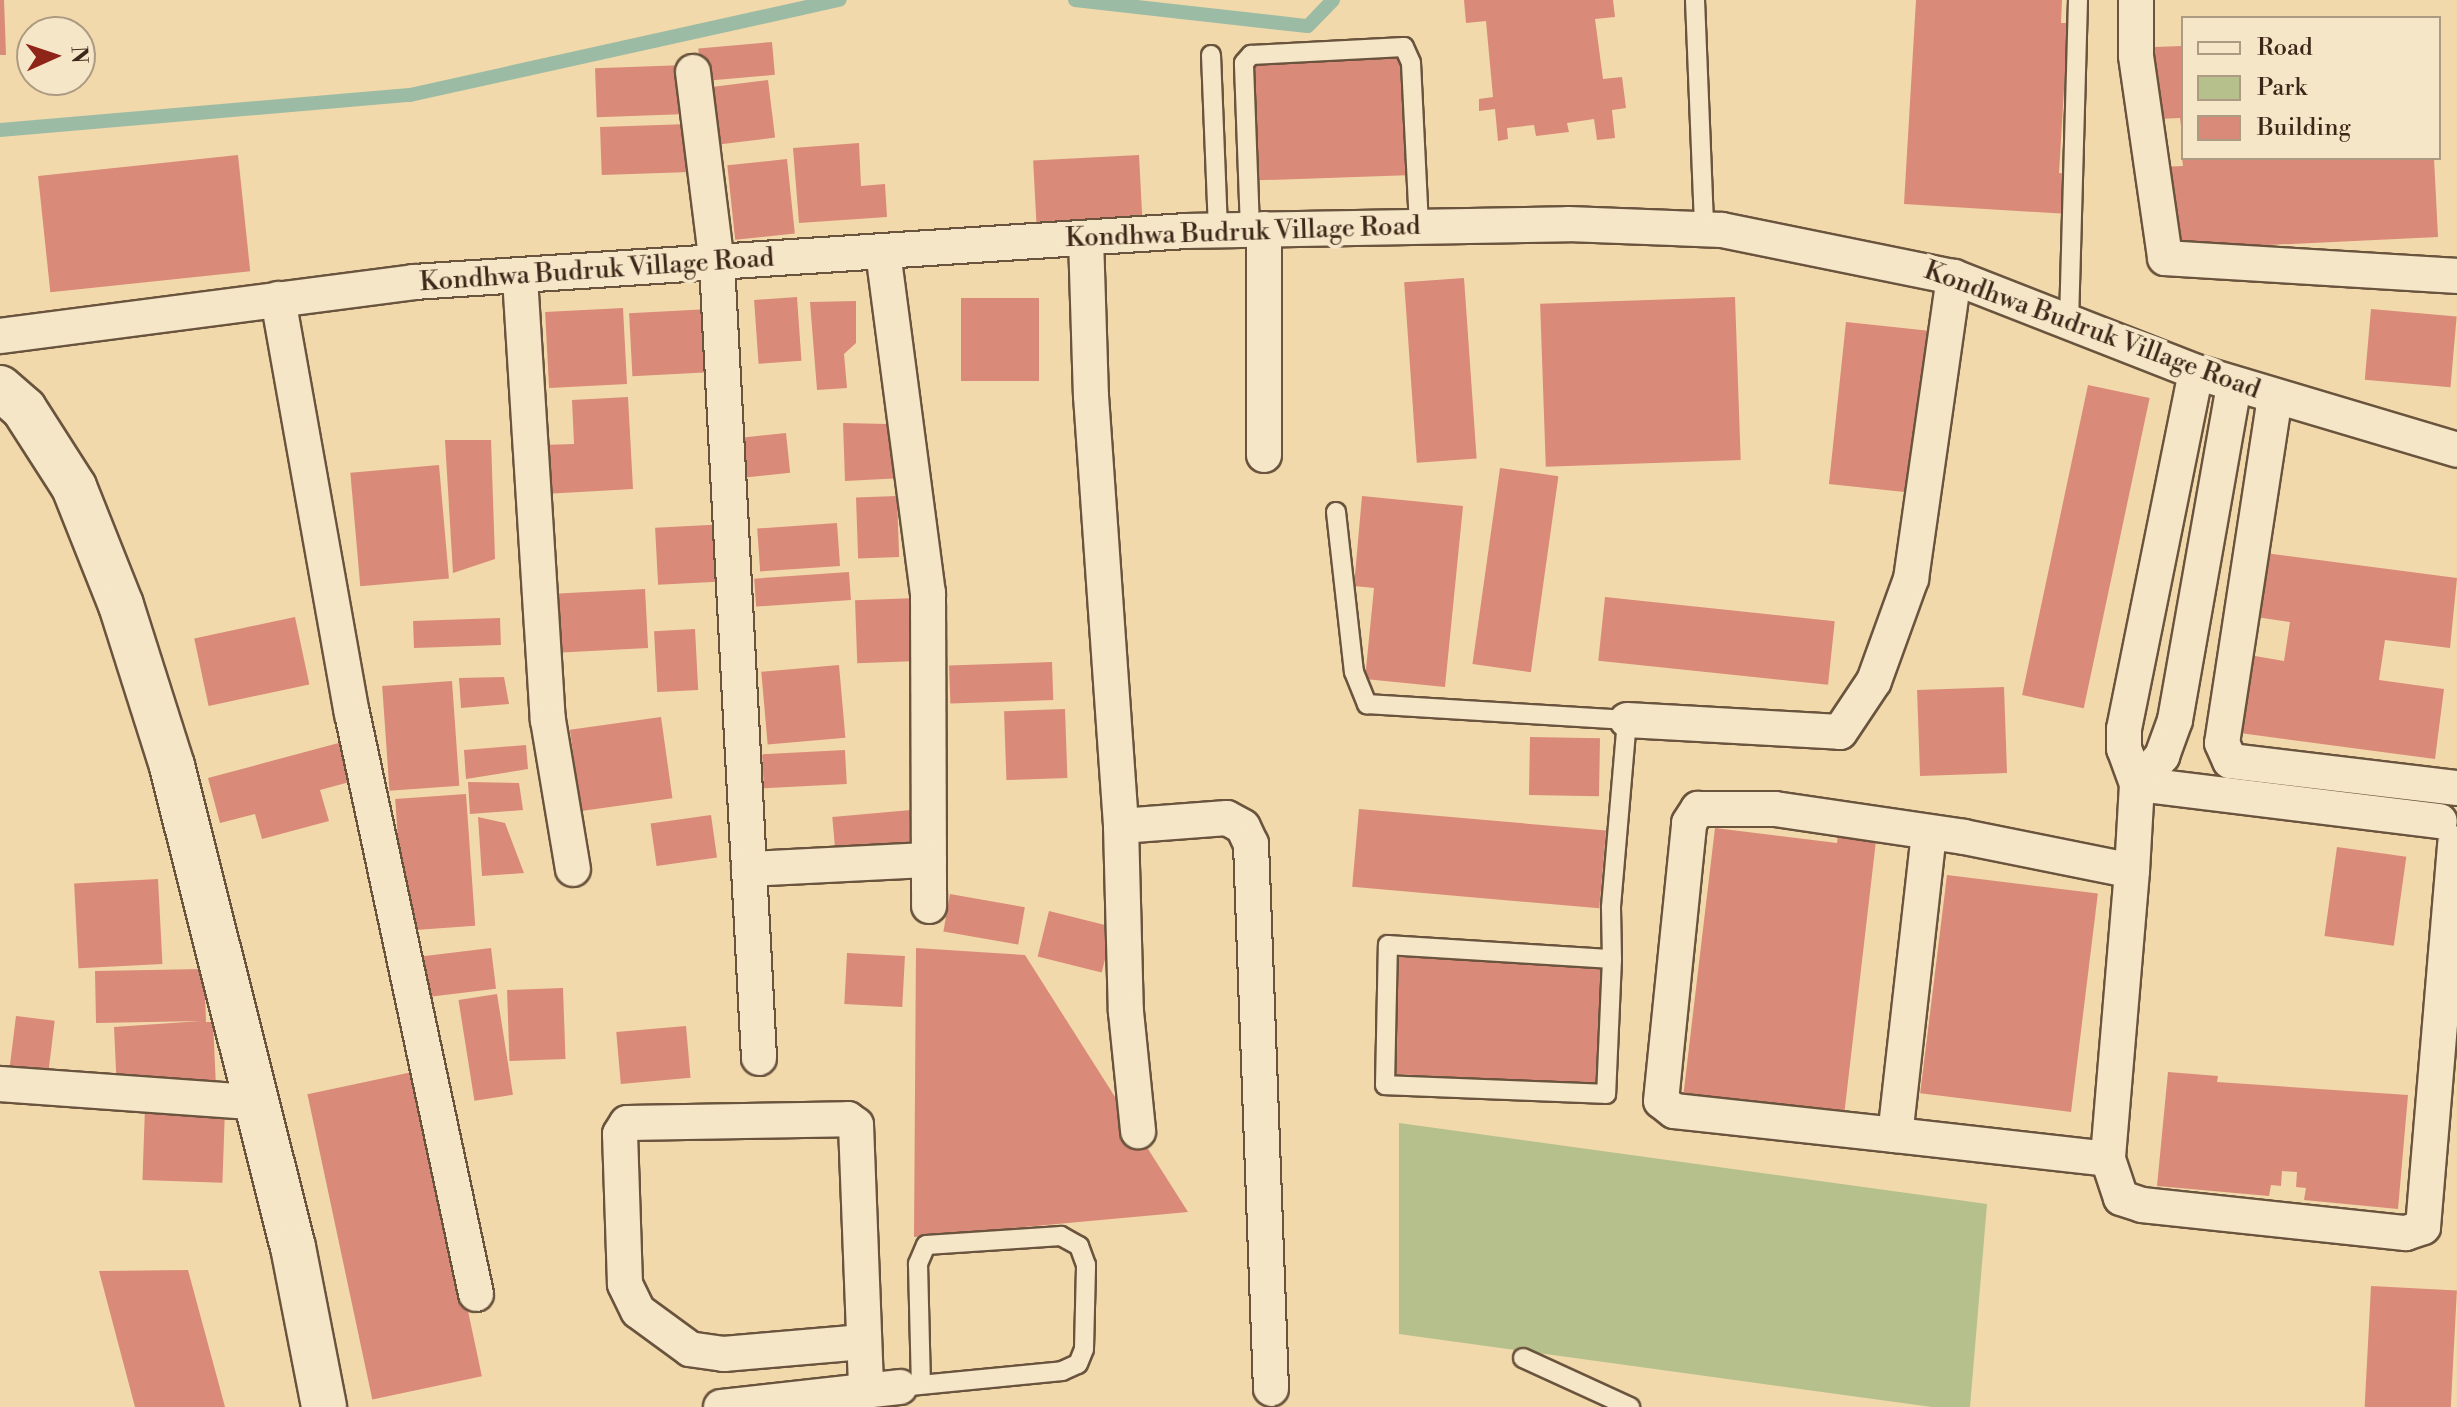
<!DOCTYPE html>
<style>
body{margin:0}
#map{position:relative;width:2457px;height:1407px;overflow:hidden;background:#f1d9ab;font-family:"Libre Bodoni",serif}
div>[style]{position:absolute}
[style*='--x']{left:calc(var(--x)*1px);top:calc(var(--y)*1px);width:calc(var(--w)*1px);rotate:calc(var(--a)*1deg)}
.green>*{inset:0;background:#b5c08c}
.stream>*{height:14px;margin:-7px;padding:0 7px;transform-origin:7px;border-radius:7px;background:#9bbba5}
.building>*{inset:0;background:#da8a78;transform-origin:0 0}
.roads{filter:drop-shadow(2px 0 #6a543e) drop-shadow(-2px 0 #6a543e) drop-shadow(0 2px #6a543e) drop-shadow(0 -2px #6a543e)}
.lane>*{height:18px;margin:-9px;padding:0 9px;transform-origin:9px;border-radius:9px;background:#f6e6c8}
.street>*{height:34px;margin:-17px;padding:0 17px;transform-origin:17px;border-radius:17px;background:#f6e6c8}
.secondary>*{height:44px;margin:-22px;padding:0 22px;transform-origin:22px;border-radius:22px;background:#f6e6c8}
span{translate:-50% -50%;white-space:nowrap;text-align:center;line-height:1.15;-webkit-text-stroke:8px #f6e6c8;paint-order:stroke}
.street-label{font-size:26px;color:#3d2719}
.legend{position:absolute;left:2181px;top:16px;width:260px;height:144px;box-sizing:border-box;background:#f6e6c8;border:2px solid #ac9a82;margin:0;padding:10px 14px;list-style:none;font-size:24px;color:#3d2719}
.legend li{display:flex;align-items:center;gap:16px;height:40px}
.legend b{width:40px;border:2px solid #ac9a82}
.north{position:absolute;left:16px;top:16px;width:80px;height:80px;box-sizing:border-box;background:#f6e6c8;border:2px solid #ac9a82;border-radius:50%;rotate:87deg;font-size:22px;font-weight:700;line-height:32px;text-align:center;color:#3d2719}
.north::after{content:'';display:block;margin:auto;width:28px;height:36px;background:#8f2418;clip-path:polygon(50% 0,100% 100%,50% 72%,0 100%)}
</style>
<div id="map">
<div class="green">
<div style="clip-path:polygon(1399px 1123px,1987px 1204px,1970px 1407px,1932px 1407px,1399px 1334px)"></div>
</div>
<div class="stream">
<div style="--x:1075;--y:0;--w:234;--a:6.4"></div>
<div style="--x:1308;--y:26;--w:36;--a:-46"></div>
<div style="--x:0;--y:130;--w:411;--a:-4.9"></div>
<div style="--x:410;--y:95;--w:440;--a:-12.5"></div>
</div>
<div class="building">
<div style="clip-path:polygon(0 0,4px 0,6px 55px,0 55px)"></div>
<div style="clip-path:polygon(1464px 0,1613px 0,1615px 17px,1595px 19px,1603px 79px,1622px 77px,1626px 108px,1612px 110px,1615px 138px,1597px 140px,1594px 119px,1567px 123px,1569px 132px,1536px 136px,1534px 125px,1507px 128px,1508px 139px,1498px 141px,1495px 109px,1479px 111px,1479px 99px,1493px 97px,1486px 21px,1466px 23px)"></div>
<div style="clip-path:polygon(1916px 0,2062px 0,2061px 23px,2068px 23px,2059px 173px,2072px 174px,2069px 214px,1904px 204px)"></div>
<div style="left:772px;top:42px;width:33px;height:74px;rotate:85deg"></div>
<div style="clip-path:polygon(2183px 46px,2183px 126px,2181px 126px,2180px 118px,2157px 119px,2154px 47px)"></div>
<div style="left:1409px;top:52px;width:123px;height:156px;rotate:88deg"></div>
<div style="left:686px;top:65px;width:49px;height:91px;rotate:88deg"></div>
<div style="left:768px;top:80px;width:58px;height:63px;rotate:83deg"></div>
<div style="left:689px;top:124px;width:48px;height:89px;rotate:88deg"></div>
<div style="clip-path:polygon(859px 143px,861px 186px,885px 184px,887px 217px,799px 223px,793px 148px)"></div>
<div style="left:238px;top:155px;width:117px;height:201px;rotate:84deg"></div>
<div style="left:1139px;top:155px;width:74px;height:106px;rotate:87deg"></div>
<div style="clip-path:polygon(2182px 158px,2434px 158px,2438px 237px,2164px 250px,2160px 167px,2183px 166px)"></div>
<div style="left:787px;top:159px;width:75px;height:60px;rotate:84deg"></div>
<div style="left:1464px;top:278px;width:181px;height:60px;rotate:86deg"></div>
<div style="left:797px;top:297px;width:64px;height:43px;rotate:86deg"></div>
<div style="left:1735px;top:297px;width:163px;height:195px;rotate:88deg"></div>
<div style="left:961px;top:298px;width:78px;height:83px"></div>
<div style="clip-path:polygon(856px 301px,856px 343px,844px 354px,847px 388px,817px 390px,810px 302px)"></div>
<div style="left:623px;top:308px;width:76px;height:78px;rotate:87deg"></div>
<div style="left:710px;top:309px;width:63px;height:81px;rotate:87deg"></div>
<div style="left:2371px;top:309px;width:86px;height:71px;rotate:5deg"></div>
<div style="left:1846px;top:322px;width:83px;height:163px;rotate:6deg"></div>
<div style="left:2088px;top:385px;width:63px;height:317px;rotate:12deg"></div>
<div style="clip-path:polygon(628px 397px,633px 489px,544px 494px,541px 445px,574px 444px,572px 400px)"></div>
<div style="clip-path:polygon(843px 423px,887px 424px,903px 478px,845px 481px)"></div>
<div style="left:786px;top:433px;width:40px;height:52px;rotate:84deg"></div>
<div style="clip-path:polygon(445px 440px,491px 440px,495px 559px,453px 573px)"></div>
<div style="left:439px;top:465px;width:114px;height:89px;rotate:85deg"></div>
<div style="left:1500px;top:468px;width:59px;height:198px;rotate:8deg"></div>
<div style="left:897px;top:496px;width:61px;height:41px;rotate:88deg"></div>
<div style="clip-path:polygon(1362px 496px,1463px 506px,1445px 687px,1365px 679px,1374px 588px,1354px 586px)"></div>
<div style="left:837px;top:523px;width:43px;height:80px;rotate:86deg"></div>
<div style="left:729px;top:524px;width:57px;height:74px;rotate:87deg"></div>
<div style="clip-path:polygon(2265px 553px,2457px 578px,2450px 648px,2385px 640px,2379px 680px,2444px 689px,2435px 759px,2240px 733px,2249px 655px,2284px 661px,2290px 622px,2256px 617px)"></div>
<div style="left:849px;top:572px;width:28px;height:95px;rotate:86deg"></div>
<div style="left:645px;top:589px;width:59px;height:96px;rotate:87deg"></div>
<div style="left:1605px;top:597px;width:231px;height:64px;rotate:6deg"></div>
<div style="left:917px;top:598px;width:63px;height:62px;rotate:88deg"></div>
<div style="left:295px;top:617px;width:69px;height:103px;rotate:78deg"></div>
<div style="left:500px;top:618px;width:27px;height:87px;rotate:88deg"></div>
<div style="left:695px;top:629px;width:61px;height:41px;rotate:87deg"></div>
<div style="left:1052px;top:662px;width:38px;height:103px;rotate:88deg"></div>
<div style="left:839px;top:665px;width:73px;height:78px;rotate:85deg"></div>
<div style="clip-path:polygon(504px 677px,509px 704px,461px 708px,459px 678px)"></div>
<div style="left:452px;top:681px;width:105px;height:70px;rotate:86deg"></div>
<div style="left:2004px;top:687px;width:86px;height:87px;rotate:88deg"></div>
<div style="left:1065px;top:709px;width:69px;height:61px;rotate:88deg"></div>
<div style="left:661px;top:717px;width:82px;height:92px;rotate:82deg"></div>
<div style="left:1530px;top:737px;width:70px;height:58px;rotate:1deg"></div>
<div style="clip-path:polygon(346px 741px,357px 780px,320px 790px,329px 821px,262px 839px,255px 814px,220px 823px,208px 778px)"></div>
<div style="clip-path:polygon(526px 745px,528px 769px,466px 779px,464px 750px)"></div>
<div style="left:845px;top:750px;width:34px;height:83px;rotate:87deg"></div>
<div style="clip-path:polygon(468px 782px,519px 783px,523px 810px,470px 814px)"></div>
<div style="left:466px;top:794px;width:132px;height:71px;rotate:86deg"></div>
<div style="left:1359px;top:809px;width:248px;height:78px;rotate:5deg"></div>
<div style="left:911px;top:810px;width:32px;height:79px;rotate:85deg"></div>
<div style="left:711px;top:815px;width:43px;height:61px;rotate:82deg"></div>
<div style="clip-path:polygon(478px 817px,505px 823px,524px 873px,482px 876px)"></div>
<div style="clip-path:polygon(1715px 828px,1837px 843px,1839px 828px,1877px 832px,1844px 1116px,1683px 1098px)"></div>
<div style="left:2337px;top:847px;width:70px;height:90px;rotate:8deg"></div>
<div style="left:1947px;top:875px;width:152px;height:220px;rotate:7deg"></div>
<div style="left:158px;top:879px;width:85px;height:84px;rotate:87deg"></div>
<div style="left:950px;top:894px;width:76px;height:38px;rotate:10deg"></div>
<div style="left:1049px;top:911px;width:66px;height:47px;rotate:14deg"></div>
<div style="left:491px;top:948px;width:41px;height:81px;rotate:83deg"></div>
<div style="clip-path:polygon(916px 948px,1025px 955px,1188px 1212px,914px 1237px)"></div>
<div style="left:847px;top:953px;width:58px;height:51px;rotate:3deg"></div>
<div style="left:1396px;top:955px;width:209px;height:119px;rotate:3deg"></div>
<div style="clip-path:polygon(204px 969px,206px 1022px,213px 1022px,216px 1087px,117px 1092px,114px 1027px,201px 1021px,96px 1023px,95px 971px)"></div>
<div style="left:563px;top:988px;width:71px;height:56px;rotate:88deg"></div>
<div style="left:497px;top:994px;width:102px;height:39px;rotate:81deg"></div>
<div style="left:16px;top:1016px;width:39px;height:58px;rotate:7deg"></div>
<div style="left:686px;top:1026px;width:52px;height:70px;rotate:85deg"></div>
<div style="left:417px;top:1071px;width:312px;height:112px;rotate:78deg"></div>
<div style="clip-path:polygon(2168px 1072px,2218px 1076px,2217px 1082px,2408px 1095px,2398px 1209px,2304px 1200px,2306px 1188px,2296px 1187px,2297px 1172px,2282px 1171px,2281px 1186px,2271px 1185px,2269px 1196px,2157px 1186px)"></div>
<div style="left:145px;top:1107px;width:80px;height:73px;rotate:2deg"></div>
<div style="clip-path:polygon(188px 1270px,225px 1407px,135px 1407px,99px 1271px)"></div>
<div style="left:2371px;top:1286px;width:86px;height:121px;rotate:3deg"></div>
</div>
<div class="roads">
<div class="lane">
<div style="--x:1695;--y:0;--w:229;--a:87.7"></div>
<div style="--x:1211;--y:55;--w:175;--a:87.7"></div>
<div style="--x:1250;--y:229;--w:166;--a:-92.1"></div>
<div style="--x:1244;--y:63;--w:11;--a:-49"></div>
<div style="--x:1251;--y:55;--w:153;--a:-3"></div>
<div style="--x:1404;--y:47;--w:17;--a:66"></div>
<div style="--x:1411;--y:63;--w:164;--a:87.2"></div>
<div style="--x:2069;--y:322;--w:322;--a:-88.4"></div>
<div style="--x:1336;--y:512;--w:161;--a:83.6"></div>
<div style="--x:1354;--y:672;--w:35;--a:68"></div>
<div style="--x:1367;--y:704;--w:260;--a:3.5"></div>
<div style="--x:1627;--y:720;--w:189;--a:94.9"></div>
<div style="--x:1611;--y:908;--w:51;--a:88.9"></div>
<div style="--x:1612;--y:959;--w:135;--a:92.5"></div>
<div style="--x:1606;--y:1094;--w:221;--a:-177.7"></div>
<div style="--x:1385;--y:1085;--w:140;--a:-88.8"></div>
<div style="--x:1388;--y:945;--w:224;--a:3.6"></div>
<div style="--x:1523;--y:1358;--w:118;--a:24.6"></div>
<div style="--x:900;--y:1387;--w:163;--a:-5.6"></div>
<div style="--x:1062;--y:1371;--w:17;--a:-24"></div>
<div style="--x:1078;--y:1364;--w:16;--a:-68"></div>
<div style="--x:1084;--y:1349;--w:84;--a:-88.6"></div>
<div style="--x:1086;--y:1265;--w:20;--a:-110"></div>
<div style="--x:1079;--y:1246;--w:21;--a:-151"></div>
<div style="--x:1061;--y:1236;--w:135;--a:176.2"></div>
<div style="--x:926;--y:1245;--w:21;--a:113"></div>
<div style="--x:918;--y:1264;--w:120;--a:88.6"></div>
</div>
<div class="street">
<div style="--x:2136;--y:0;--w:56;--a:90"></div>
<div style="--x:2136;--y:56;--w:204;--a:81.8"></div>
<div style="--x:2165;--y:258;--w:293;--a:3.5"></div>
<div style="--x:693;--y:72;--w:193;--a:82.9"></div>
<div style="--x:717;--y:264;--w:795;--a:86.97"></div>
<div style="--x:1264;--y:229;--w:226;--a:90"></div>
<div style="--x:1086;--y:238;--w:158;--a:88.2"></div>
<div style="--x:1091;--y:396;--w:431;--a:86"></div>
<div style="--x:1121;--y:826;--w:186;--a:88.5"></div>
<div style="--x:1126;--y:1012;--w:120;--a:84.2"></div>
<div style="--x:883;--y:252;--w:344;--a:82.5"></div>
<div style="--x:928;--y:593;--w:313;--a:89.8"></div>
<div style="--x:520;--y:278;--w:443;--a:86.4"></div>
<div style="--x:548;--y:720;--w:151;--a:80.5"></div>
<div style="--x:278;--y:299;--w:421;--a:79.9"></div>
<div style="--x:352;--y:713;--w:594;--a:77.95"></div>
<div style="--x:0;--y:336;--w:418;--a:-7.4"></div>
<div style="--x:414;--y:282;--w:773;--a:-3.78"></div>
<div style="--x:1185;--y:231;--w:383;--a:-1"></div>
<div style="--x:1568;--y:224;--w:154;--a:2.2"></div>
<div style="--x:1722;--y:230;--w:237;--a:11.5"></div>
<div style="--x:1954;--y:277;--w:260;--a:21.4"></div>
<div style="--x:2196;--y:372;--w:272;--a:16.6"></div>
<div style="--x:2275;--y:397;--w:350;--a:98.7"></div>
<div style="--x:2222;--y:743;--w:20;--a:66"></div>
<div style="--x:2230;--y:761;--w:229;--a:6.8"></div>
<div style="--x:1627;--y:720;--w:213;--a:3.2"></div>
<div style="--x:1840;--y:732;--w:61;--a:-56.3"></div>
<div style="--x:1874;--y:681;--w:109;--a:-70.1"></div>
<div style="--x:1911;--y:579;--w:305;--a:-81.9"></div>
<div style="--x:2137;--y:784;--w:38;--a:-48"></div>
<div style="--x:2162;--y:756;--w:38;--a:-70"></div>
<div style="--x:2175;--y:720;--w:341;--a:-80"></div>
<div style="--x:2137;--y:784;--w:305;--a:7"></div>
<div style="--x:1121;--y:826;--w:106;--a:-4.3"></div>
<div style="--x:1227;--y:818;--w:18;--a:29"></div>
<div style="--x:1243;--y:827;--w:19;--a:65"></div>
<div style="--x:1251;--y:844;--w:545;--a:87.9"></div>
<div style="--x:1929;--y:833;--w:304;--a:96.4"></div>
<div style="--x:1895;--y:1135;--w:214;--a:6.4"></div>
<div style="--x:749;--y:869;--w:180;--a:-2.9"></div>
<div style="--x:2132;--y:871;--w:87;--a:-86.7"></div>
<div style="--x:2137;--y:784;--w:37;--a:-110"></div>
<div style="--x:2124;--y:749;--w:20;--a:-90"></div>
<div style="--x:2124;--y:729;--w:364;--a:-78.6"></div>
<div style="--x:0;--y:1084;--w:255;--a:4.1"></div>
<div style="--x:1895;--y:1135;--w:222;--a:-173.8"></div>
<div style="--x:1674;--y:1111;--w:16;--a:-142"></div>
<div style="--x:1661;--y:1101;--w:279;--a:-84.2"></div>
<div style="--x:1689;--y:823;--w:17;--a:-57"></div>
<div style="--x:1698;--y:809;--w:77;--a:0"></div>
<div style="--x:1775;--y:809;--w:191;--a:8.4"></div>
<div style="--x:1964;--y:837;--w:171;--a:11.4"></div>
<div style="--x:2132;--y:871;--w:289;--a:94.8"></div>
<div style="--x:2108;--y:1159;--w:41;--a:71.6"></div>
<div style="--x:2121;--y:1198;--w:22;--a:18"></div>
<div style="--x:2142;--y:1205;--w:265;--a:6.1"></div>
<div style="--x:2406;--y:1233;--w:18;--a:-19"></div>
<div style="--x:2423;--y:1227;--w:385;--a:-85.2"></div>
<div style="--x:863;--y:1342;--w:140;--a:175.1"></div>
<div style="--x:724;--y:1354;--w:34;--a:-172"></div>
<div style="--x:690;--y:1349;--w:64;--a:-143.8"></div>
<div style="--x:638;--y:1311;--w:30;--a:-116"></div>
<div style="--x:625;--y:1284;--w:150;--a:-91.9"></div>
<div style="--x:620;--y:1134;--w:13;--a:-58"></div>
<div style="--x:627;--y:1123;--w:221;--a:-1"></div>
<div style="--x:848;--y:1119;--w:10;--a:37"></div>
<div style="--x:856;--y:1125;--w:266;--a:87.8"></div>
<div style="--x:721;--y:1407;--w:180;--a:-6.4"></div>
</div>
<div class="secondary">
<div style="--x:0;--y:388;--w:32;--a:41"></div>
<div style="--x:24;--y:409;--w:93;--a:57.3"></div>
<div style="--x:74;--y:487;--w:127;--a:68.3"></div>
<div style="--x:121;--y:605;--w:169;--a:72.4"></div>
<div style="--x:172;--y:766;--w:496;--a:75.9"></div>
<div style="--x:293;--y:1247;--w:163;--a:79"></div>
</div>
</div>
<div class="street-label">
<span style="left:1243px;top:233px;rotate:-2deg">Kondhwa Budruk Village Road</span>
<span style="left:597px;top:271px;rotate:-4deg">Kondhwa Budruk Village Road</span>
<span style="left:2092px;top:331px;rotate:20deg">Kondhwa Budruk Village Road</span>
</div>
<ul class="legend">
<li><b style="height:10px;background:#f6e6c8"></b>Road</li>
<li><b style="height:22px;background:#b5c08c"></b>Park</li>
<li><b style="height:22px;background:#da8a78"></b>Building</li>
</ul>
<div class="north">N</div>
</div>
